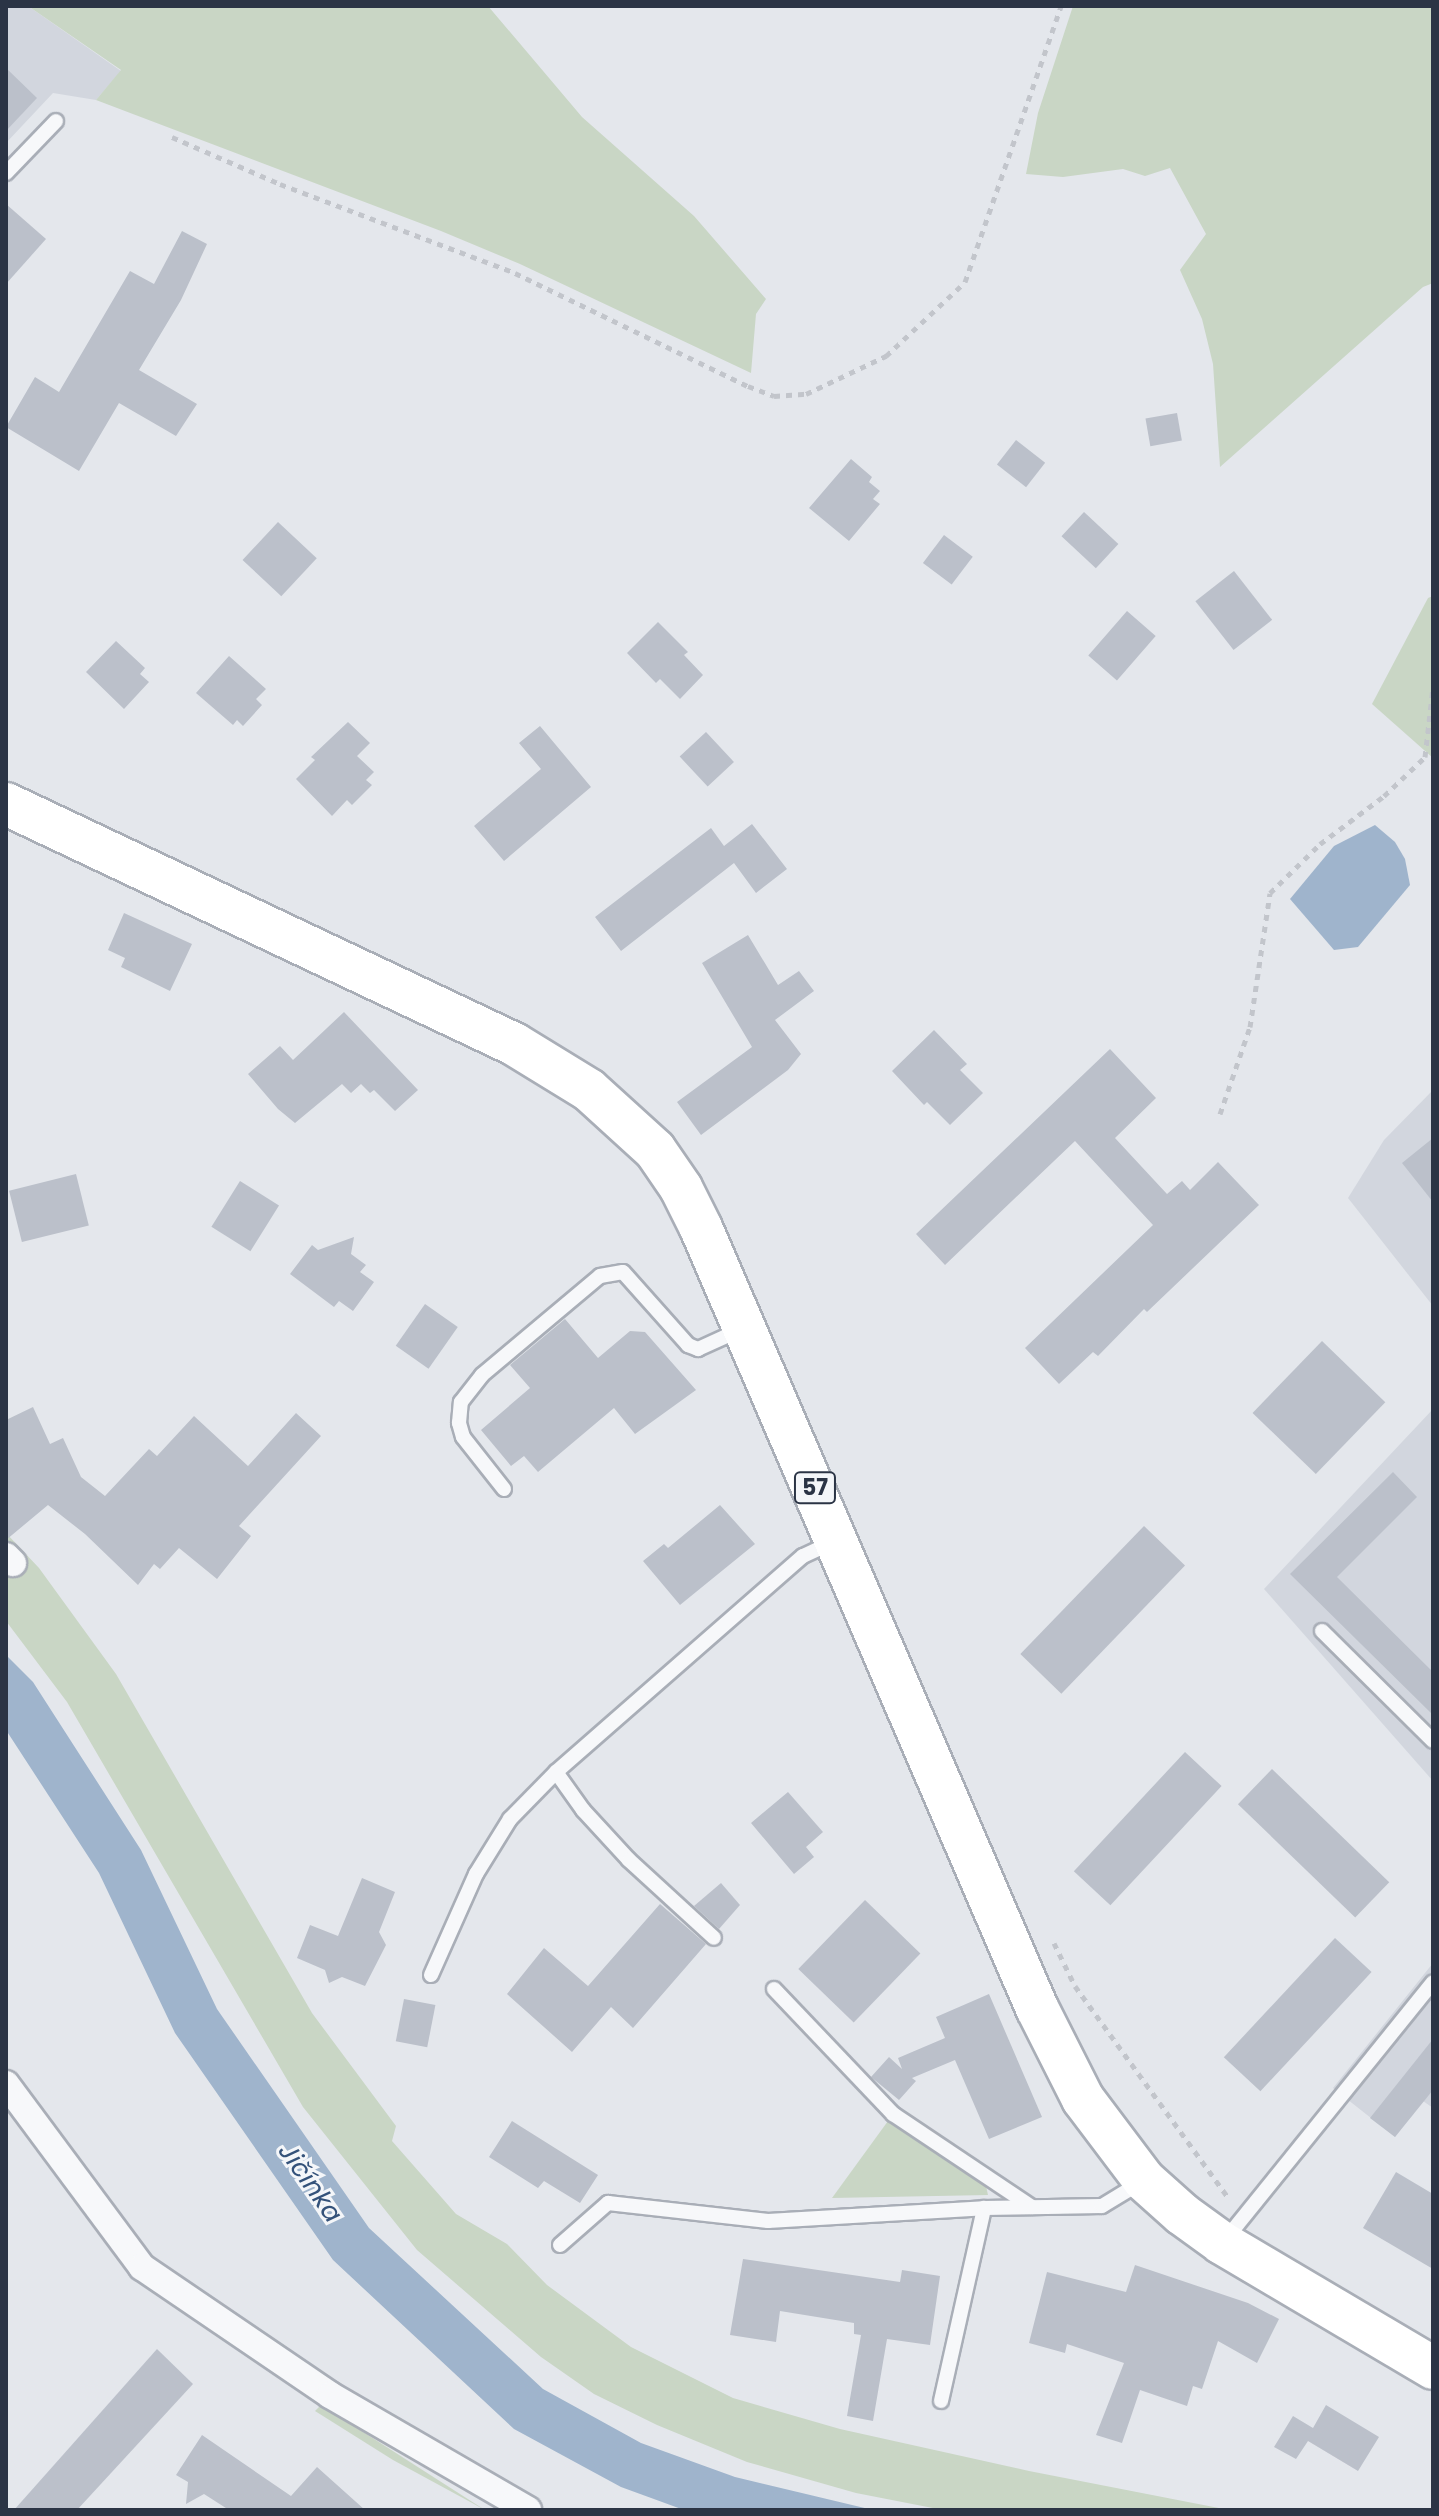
<!DOCTYPE html>
<meta charset="utf-8">
<style>
body{margin:0}
#map{position:relative;width:1439px;height:2516px;overflow:hidden;background:#e4e7ec;font-family:Poppins,sans-serif}
div>[style]{position:absolute}
[style*='--x']{left:calc(var(--x)*1px);top:calc(var(--y)*1px);width:calc(var(--w)*1px);rotate:calc(var(--a)*1deg)}
.built>*{inset:0;background:#d2d6de}
.green>*{inset:0;background:#c9d6c5}
.water>*{inset:0;background:#9fb4cc}
.building>*{inset:0;background:#bbc0ca;transform-origin:0 0}
.path>*{height:5px;margin-top:-2.5px;transform-origin:0;background:repeating-linear-gradient(90deg,#c2c5cb 0 6px,transparent 0 12px)}
.roads{filter:drop-shadow(2px 0 #a9aeb7) drop-shadow(-2px 0 #a9aeb7) drop-shadow(0 2px #a9aeb7) drop-shadow(0 -2px #a9aeb7)}
.lane>*{height:14px;margin:-7px;padding:0 7px;transform-origin:7px;border-radius:7px;background:#f7f8fa}
.street>*{height:26px;margin:-13px;padding:0 13px;transform-origin:13px;border-radius:13px;background:#f7f8fa}
.primary>*{height:42px;margin:-21px;padding:0 21px;transform-origin:21px;border-radius:21px;background:#fff}
span{translate:-50% -50%;white-space:nowrap;text-align:center;line-height:1.15;-webkit-text-stroke:6px #f4f6f9;paint-order:stroke}
.shield-label span{padding:2px 6px;background:#f4f6f9;border:2px solid;border-radius:6px;-webkit-text-stroke-width:0}
.shield-label{font-size:22px;color:#2b3445;font-weight:700}
.water-label{font-size:26px;color:#34527a;font-style:italic}
.frame{position:absolute;inset:0;border:8px solid #2b3445;pointer-events:none}
</style>
<div id="map">
<div class="built">
<div style="clip-path:polygon(6px 6px,28px 6px,121px 71px,96px 100px,53px 93px,6px 143px)"></div>
<div style="clip-path:polygon(1433px 1090px,1433px 1306px,1348px 1198px,1384px 1140px)"></div>
<div style="clip-path:polygon(1433px 1409px,1433px 1781px,1264px 1589px)"></div>
<div style="clip-path:polygon(1433px 1963px,1433px 2108px,1423px 2101px,1395px 2137px,1333px 2088px)"></div>
</div>
<div class="green">
<div style="clip-path:polygon(28px 6px,488px 6px,582px 117px,694px 216px,766px 299px,756px 314px,751px 373px,520px 264px,441px 231px,96px 100px,121px 70px)"></div>
<div style="clip-path:polygon(1073px 6px,1433px 6px,1433px 283px,1423px 287px,1220px 467px,1213px 364px,1202px 319px,1180px 270px,1206px 234px,1170px 168px,1145px 176px,1123px 169px,1063px 177px,1026px 174px,1038px 113px)"></div>
<div style="clip-path:polygon(1433px 596px,1433px 758px,1372px 704px,1428px 598px)"></div>
<div style="clip-path:polygon(6px 1533px,39px 1568px,116px 1674px,312px 2013px,396px 2126px,392px 2141px,456px 2214px,507px 2244px,547px 2285px,631px 2347px,733px 2398px,840px 2429px,1029px 2471px,1229px 2510px,943px 2510px,856px 2493px,747px 2462px,657px 2425px,594px 2394px,541px 2357px,417px 2250px,303px 2107px,67px 1702px,6px 1621px)"></div>
<div style="clip-path:polygon(888px 2121px,986px 2186px,988px 2195px,832px 2198px)"></div>
<div style="clip-path:polygon(321px 2405px,485px 2510px,393px 2460px,315px 2411px)"></div>
</div>
<div class="water">
<div style="clip-path:polygon(1375px 825px,1395px 842px,1405px 859px,1410px 885px,1358px 947px,1334px 950px,1290px 899px,1334px 846px)"></div>
<div style="clip-path:polygon(6px 1655px,33px 1682px,141px 1850px,217px 2009px,369px 2228px,543px 2389px,641px 2443px,735px 2477px,873px 2510px,684px 2510px,621px 2487px,514px 2429px,333px 2260px,175px 2033px,99px 1873px,6px 1730px)"></div>
</div>
<div class="building">
<div style="clip-path:polygon(6px 68px,37px 98px,6px 131px)"></div>
<div style="clip-path:polygon(6px 204px,46px 239px,6px 284px)"></div>
<div style="clip-path:polygon(182px 231px,207px 244px,181px 300px,139px 370px,197px 404px,176px 436px,119px 403px,79px 471px,6px 427px,35px 377px,59px 392px,130px 271px,154px 284px)"></div>
<div style="left:1177px;top:413px;width:28px;height:32px;rotate:80deg"></div>
<div style="left:1016px;top:440px;width:37px;height:31px;rotate:38deg"></div>
<div style="clip-path:polygon(851px 459px,872px 477px,869px 482px,880px 491px,873px 499px,880px 504px,849px 541px,809px 508px)"></div>
<div style="left:1084px;top:512px;width:47px;height:33px;rotate:43deg"></div>
<div style="left:278px;top:522px;width:53px;height:52px;rotate:43deg"></div>
<div style="left:944px;top:535px;width:36px;height:35px;rotate:37deg"></div>
<div style="left:1234px;top:571px;width:62px;height:49px;rotate:52deg"></div>
<div style="left:1127px;top:611px;width:38px;height:59px;rotate:41deg"></div>
<div style="clip-path:polygon(658px 622px,688px 652px,684px 655px,703px 675px,680px 699px,660px 679px,656px 683px,627px 653px)"></div>
<div style="clip-path:polygon(116px 641px,145px 668px,140px 674px,149px 682px,124px 709px,86px 672px)"></div>
<div style="clip-path:polygon(229px 656px,266px 689px,256px 699px,262px 705px,243px 726px,237px 720px,233px 725px,196px 693px)"></div>
<div style="clip-path:polygon(348px 722px,370px 743px,357px 756px,374px 772px,366px 780px,372px 785px,352px 805px,347px 800px,332px 816px,296px 779px,315px 760px,311px 757px)"></div>
<div style="clip-path:polygon(540px 726px,591px 787px,504px 861px,474px 826px,541px 769px,519px 743px)"></div>
<div style="left:706px;top:732px;width:41px;height:36px;rotate:47deg"></div>
<div style="clip-path:polygon(752px 824px,787px 869px,756px 893px,734px 863px,621px 951px,595px 917px,711px 828px,724px 846px)"></div>
<div style="clip-path:polygon(124px 913px,192px 944px,170px 991px,121px 967px,125px 958px,108px 950px)"></div>
<div style="clip-path:polygon(748px 935px,778px 985px,799px 971px,814px 991px,775px 1020px,801px 1054px,788px 1070px,701px 1135px,677px 1102px,752px 1047px,702px 963px)"></div>
<div style="clip-path:polygon(344px 1012px,418px 1090px,395px 1111px,374px 1090px,370px 1093px,361px 1084px,351px 1093px,342px 1084px,295px 1123px,278px 1109px,248px 1074px,280px 1046px,293px 1060px)"></div>
<div style="clip-path:polygon(934px 1030px,967px 1064px,960px 1070px,983px 1093px,950px 1125px,927px 1102px,924px 1105px,892px 1071px)"></div>
<div style="clip-path:polygon(1110px 1049px,1156px 1098px,1115px 1138px,1167px 1194px,1182px 1181px,1190px 1190px,1218px 1162px,1259px 1205px,1147px 1312px,1144px 1309px,1098px 1356px,1093px 1352px,1059px 1384px,1025px 1348px,1153px 1225px,1075px 1141px,945px 1265px,916px 1234px)"></div>
<div style="clip-path:polygon(1433px 1138px,1433px 1202px,1402px 1163px)"></div>
<div style="left:76px;top:1174px;width:53px;height:69px;rotate:76deg"></div>
<div style="left:240px;top:1181px;width:46px;height:54px;rotate:32deg"></div>
<div style="clip-path:polygon(354px 1237px,351px 1254px,366px 1265px,360px 1272px,374px 1282px,353px 1311px,339px 1301px,334px 1307px,290px 1274px,312px 1245px,318px 1250px)"></div>
<div style="left:425px;top:1304px;width:40px;height:51px;rotate:35deg"></div>
<div style="clip-path:polygon(565px 1319px,598px 1358px,630px 1331px,645px 1332px,696px 1390px,635px 1434px,614px 1408px,538px 1472px,524px 1456px,511px 1466px,481px 1430px,530px 1388px,510px 1365px)"></div>
<div style="left:1322px;top:1341px;width:88px;height:100px;rotate:44deg"></div>
<div style="clip-path:polygon(33px 1407px,50px 1444px,63px 1438px,81px 1477px,105px 1496px,149px 1449px,157px 1456px,194px 1416px,248px 1466px,296px 1413px,321px 1436px,239px 1526px,251px 1536px,217px 1579px,179px 1548px,160px 1569px,154px 1564px,138px 1585px,85px 1534px,48px 1505px,6px 1540px,6px 1420px)"></div>
<div style="clip-path:polygon(1393px 1472px,1417px 1497px,1337px 1577px,1433px 1672px,1433px 1715px,1290px 1574px)"></div>
<div style="clip-path:polygon(720px 1505px,755px 1544px,680px 1605px,643px 1561px,664px 1544px,668px 1548px)"></div>
<div style="left:1144px;top:1526px;width:57px;height:178px;rotate:44deg"></div>
<div style="left:1185px;top:1752px;width:50px;height:163px;rotate:43deg"></div>
<div style="left:1272px;top:1769px;width:163px;height:49px;rotate:44deg"></div>
<div style="clip-path:polygon(788px 1792px,823px 1832px,806px 1847px,814px 1857px,794px 1874px,751px 1823px)"></div>
<div style="clip-path:polygon(362px 1878px,395px 1892px,379px 1932px,386px 1945px,365px 1986px,342px 1977px,329px 1983px,325px 1970px,297px 1958px,310px 1925px,338px 1936px)"></div>
<div style="clip-path:polygon(721px 1883px,740px 1905px,719px 1929px,694px 1906px)"></div>
<div style="left:865px;top:1900px;width:77px;height:96px;rotate:44deg"></div>
<div style="clip-path:polygon(660px 1904px,706px 1944px,633px 2028px,611px 2007px,572px 2052px,507px 1994px,544px 1948px,588px 1986px)"></div>
<div style="left:1335px;top:1938px;width:50px;height:163px;rotate:43deg"></div>
<div style="clip-path:polygon(989px 1994px,1042px 2117px,989px 2139px,955px 2060px,912px 2078px,916px 2081px,899px 2100px,871px 2077px,889px 2057px,902px 2069px,898px 2058px,945px 2038px,936px 2017px)"></div>
<div style="left:404px;top:1999px;width:32px;height:43px;rotate:11deg"></div>
<div style="clip-path:polygon(1433px 2039px,1433px 2090px,1395px 2137px,1370px 2118px)"></div>
<div style="clip-path:polygon(512px 2121px,598px 2175px,580px 2203px,544px 2181px,538px 2188px,489px 2157px)"></div>
<div style="clip-path:polygon(1396px 2172px,1433px 2194px,1433px 2269px,1363px 2228px)"></div>
<div style="clip-path:polygon(743px 2259px,900px 2282px,902px 2270px,940px 2276px,930px 2345px,887px 2339px,873px 2421px,847px 2416px,861px 2335px,854px 2334px,854px 2323px,780px 2311px,776px 2342px,730px 2335px)"></div>
<div style="clip-path:polygon(1135px 2265px,1248px 2303px,1279px 2319px,1257px 2363px,1218px 2341px,1202px 2389px,1193px 2386px,1187px 2406px,1140px 2390px,1122px 2443px,1096px 2435px,1124px 2363px,1067px 2344px,1065px 2353px,1029px 2343px,1047px 2272px,1126px 2292px)"></div>
<div style="clip-path:polygon(157px 2349px,193px 2384px,77px 2510px,14px 2510px)"></div>
<div style="clip-path:polygon(1326px 2405px,1379px 2437px,1358px 2471px,1308px 2441px,1296px 2459px,1274px 2447px,1293px 2416px,1313px 2428px)"></div>
<div style="clip-path:polygon(202px 2435px,291px 2496px,317px 2467px,365px 2510px,229px 2510px,204px 2494px,186px 2504px,188px 2482px,176px 2475px)"></div>
</div>
<div class="path">
<div style="--x:172;--y:137;--w:118;--a:23.5"></div>
<div style="--x:280;--y:184;--w:251;--a:20.7"></div>
<div style="--x:515;--y:273;--w:259;--a:25.9"></div>
<div style="--x:748;--y:386;--w:28;--a:21"></div>
<div style="--x:774;--y:396;--w:32;--a:-4"></div>
<div style="--x:806;--y:394;--w:89;--a:-25.4"></div>
<div style="--x:886;--y:356;--w:108;--a:-43.1"></div>
<div style="--x:965;--y:282;--w:292;--a:-70.8"></div>
<div style="--x:1220;--y:1114;--w:92;--a:-71"></div>
<div style="--x:1250;--y:1027;--w:135;--a:-81.5"></div>
<div style="--x:1270;--y:893;--w:70;--a:-44.4"></div>
<div style="--x:1320;--y:844;--w:80;--a:-36.9"></div>
<div style="--x:1384;--y:796;--w:57;--a:-43.6"></div>
<div style="--x:1425;--y:757;--w:70;--a:-83.5"></div>
<div style="--x:1054;--y:1943;--w:48;--a:64"></div>
<div style="--x:1075;--y:1986;--w:263;--a:54.1"></div>
</div>
<div class="roads">
<div class="lane">
<div style="--x:6;--y:173;--w:72;--a:-46.1"></div>
<div style="--x:504;--y:1489;--w:66;--a:-128.3"></div>
<div style="--x:463;--y:1437;--w:15;--a:-106"></div>
<div style="--x:459;--y:1423;--w:21;--a:-85"></div>
<div style="--x:461;--y:1402;--w:34;--a:-52"></div>
<div style="--x:482;--y:1375;--w:154;--a:-40"></div>
<div style="--x:600;--y:1276;--w:23;--a:-10"></div>
<div style="--x:623;--y:1272;--w:98;--a:48.3"></div>
<div style="--x:688;--y:1345;--w:11;--a:22"></div>
<div style="--x:698;--y:1349;--w:48;--a:-24.4"></div>
<div style="--x:1322;--y:1631;--w:156;--a:44.7"></div>
<div style="--x:556;--y:1772;--w:47;--a:54.6"></div>
<div style="--x:583;--y:1810;--w:68;--a:47.4"></div>
<div style="--x:629;--y:1860;--w:115;--a:42.5"></div>
<div style="--x:431;--y:1975;--w:111;--a:-66"></div>
<div style="--x:476;--y:1874;--w:65;--a:-58.3"></div>
<div style="--x:510;--y:1819;--w:66;--a:-45.6"></div>
<div style="--x:556;--y:1772;--w:328;--a:-41.2"></div>
<div style="--x:803;--y:1556;--w:33;--a:-25"></div>
<div style="--x:774;--y:1989;--w:173;--a:46.4"></div>
<div style="--x:893;--y:2114;--w:167;--a:33.8"></div>
<div style="--x:1225;--y:2240;--w:331;--a:-51.1"></div>
<div style="--x:560;--y:2245;--w:64;--a:-41.2"></div>
<div style="--x:608;--y:2203;--w:161;--a:6.4"></div>
<div style="--x:768;--y:2221;--w:216;--a:-3.4"></div>
<div style="--x:984;--y:2208;--w:118;--a:-1"></div>
<div style="--x:1102;--y:2206;--w:44;--a:-31.2"></div>
<div style="--x:941;--y:2401;--w:198;--a:-77.4"></div>
</div>
<div class="street">
<div style="--x:6;--y:1556;--w:10;--a:45"></div>
<div style="--x:6;--y:2084;--w:228;--a:53.4"></div>
<div style="--x:142;--y:2267;--w:227;--a:34.2"></div>
<div style="--x:330;--y:2395;--w:229;--a:30.1"></div>
</div>
<div class="primary">
<div style="--x:6;--y:804;--w:562;--a:25.29"></div>
<div style="--x:514;--y:1044;--w:88;--a:31.5"></div>
<div style="--x:589;--y:1090;--w:89;--a:42.3"></div>
<div style="--x:655;--y:1150;--w:46;--a:55.6"></div>
<div style="--x:681;--y:1188;--w:45;--a:63.4"></div>
<div style="--x:701;--y:1228;--w:849;--a:66.7"></div>
<div style="--x:1037;--y:2008;--w:102;--a:63.2"></div>
<div style="--x:1083;--y:2099;--w:101;--a:53"></div>
<div style="--x:1144;--y:2180;--w:51;--a:41.8"></div>
<div style="--x:1182;--y:2214;--w:49;--a:35.9"></div>
<div style="--x:1222;--y:2243;--w:245;--a:30.6"></div>
</div>
</div>
<div class="shield-label">
<span style="left:815px;top:1488px">57</span>
</div>
<div class="water-label">
<span style="left:310px;top:2183px;rotate:55deg">Jičínka</span>
</div>
<div class="frame"></div>
</div>
